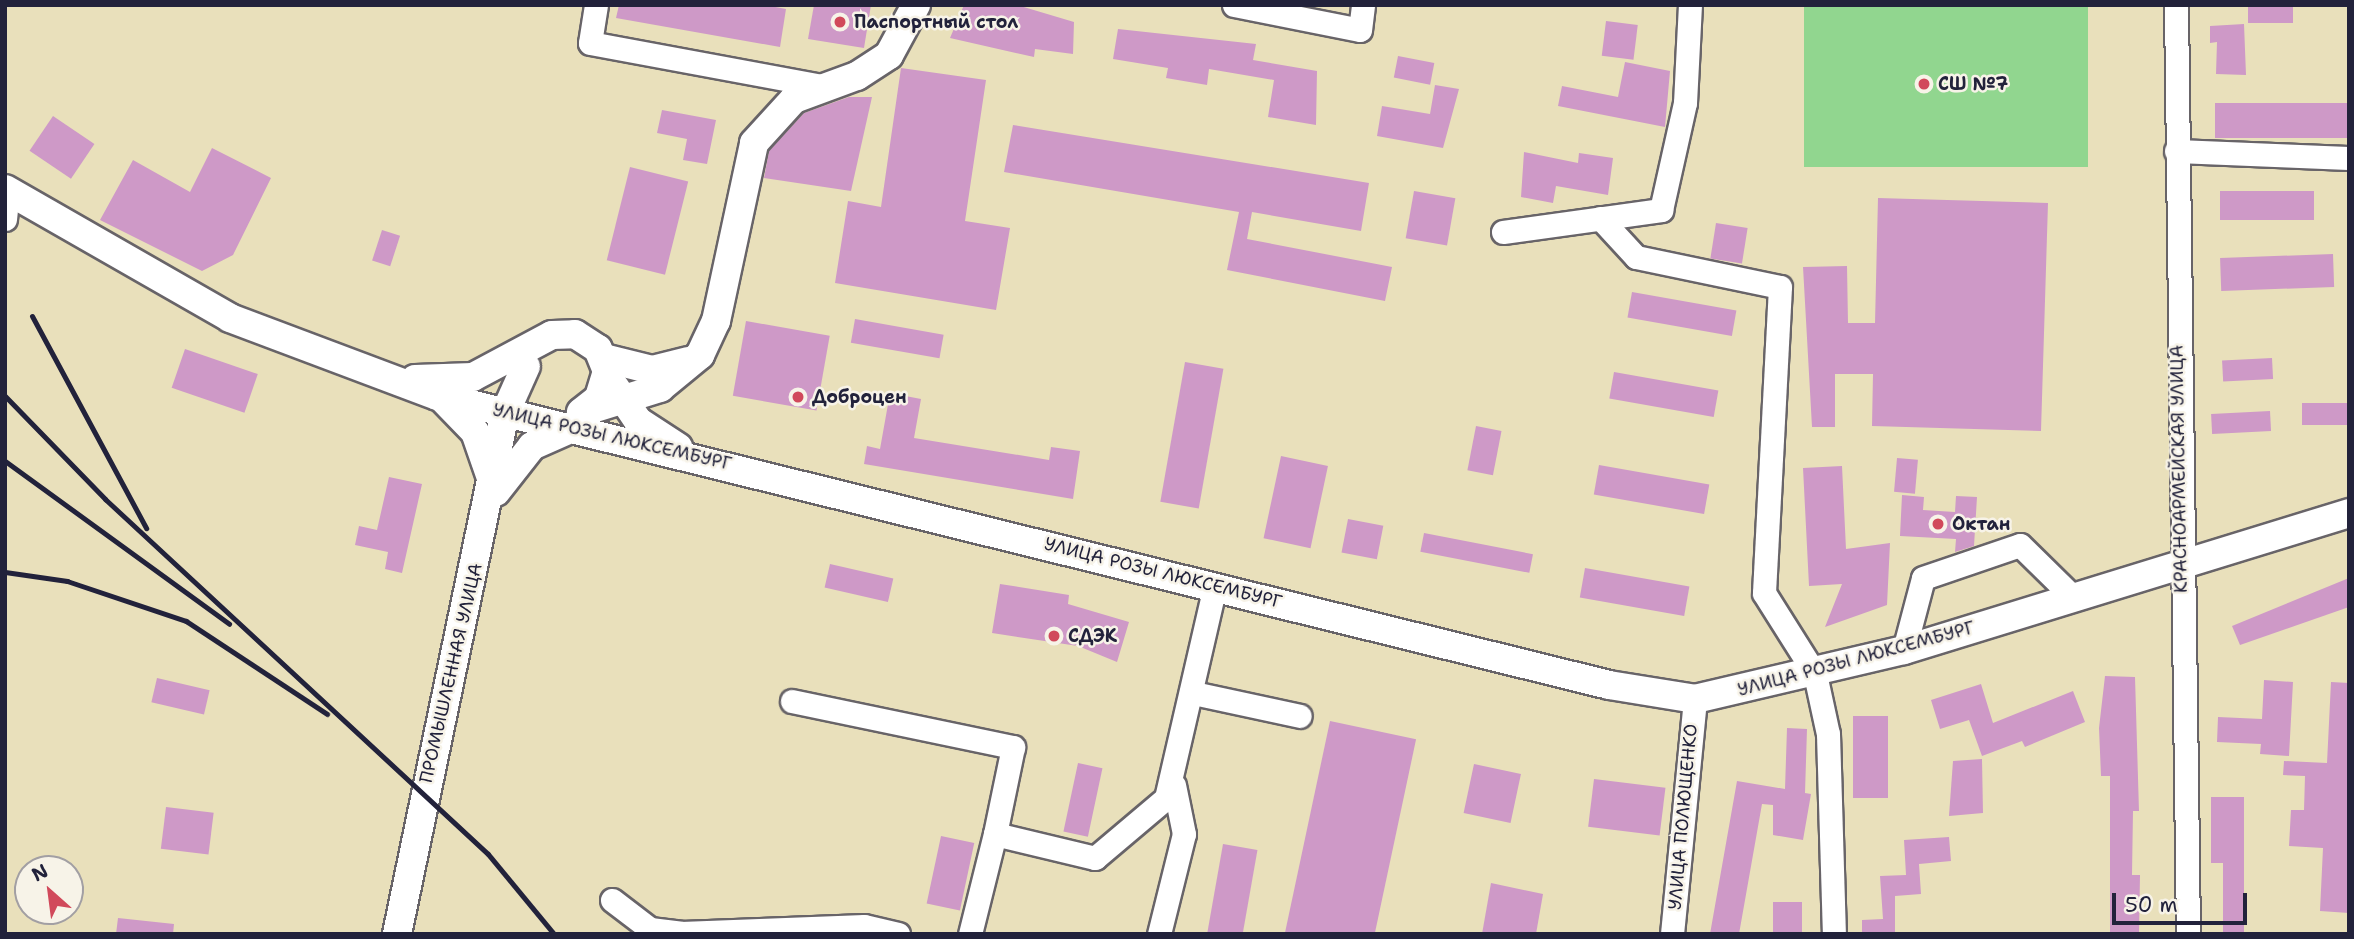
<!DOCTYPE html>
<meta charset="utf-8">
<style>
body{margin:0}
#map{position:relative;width:2354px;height:939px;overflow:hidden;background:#e9e0bb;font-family:"Shantell Sans",sans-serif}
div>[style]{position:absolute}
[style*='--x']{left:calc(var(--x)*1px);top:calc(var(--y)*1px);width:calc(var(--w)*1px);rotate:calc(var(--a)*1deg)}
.green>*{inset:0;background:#91d68f;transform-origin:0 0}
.building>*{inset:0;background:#ce99c7;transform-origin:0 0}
.roads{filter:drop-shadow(2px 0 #686468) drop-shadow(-2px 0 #686468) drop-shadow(0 2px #686468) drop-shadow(0 -2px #686468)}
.minor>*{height:23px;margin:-11.5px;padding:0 11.5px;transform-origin:11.5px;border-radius:11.5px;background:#fff}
.major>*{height:28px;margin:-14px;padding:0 14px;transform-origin:14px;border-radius:14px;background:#fff}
.rail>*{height:5px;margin:-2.5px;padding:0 2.5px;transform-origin:2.5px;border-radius:2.5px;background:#22223b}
.dots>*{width:19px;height:19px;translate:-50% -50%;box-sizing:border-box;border:4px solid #f7f3e8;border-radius:50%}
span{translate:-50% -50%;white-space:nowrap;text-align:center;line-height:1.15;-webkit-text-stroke:5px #f7f3e8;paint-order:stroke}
.poi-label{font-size:18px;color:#22223b;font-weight:700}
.left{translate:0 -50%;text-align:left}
.street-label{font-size:18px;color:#22223b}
.frame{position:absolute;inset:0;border:7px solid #22223b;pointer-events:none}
.north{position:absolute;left:14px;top:855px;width:70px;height:70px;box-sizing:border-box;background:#f7f3e8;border:2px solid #a29fa3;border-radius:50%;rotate:332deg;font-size:19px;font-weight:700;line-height:28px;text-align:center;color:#22223b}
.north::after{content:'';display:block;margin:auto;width:24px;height:32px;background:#d1495b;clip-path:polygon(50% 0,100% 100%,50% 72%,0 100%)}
.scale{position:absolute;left:2112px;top:893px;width:135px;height:32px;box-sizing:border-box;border:4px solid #22223b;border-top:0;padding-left:9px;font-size:21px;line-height:24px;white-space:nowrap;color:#22223b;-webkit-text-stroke:5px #f7f3e8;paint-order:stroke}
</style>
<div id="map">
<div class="green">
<div style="left:1804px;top:5px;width:284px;height:162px"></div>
</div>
<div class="building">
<div style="clip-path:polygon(619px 5px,765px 5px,786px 9px,780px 47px,616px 18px)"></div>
<div style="clip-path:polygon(814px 5px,871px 5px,864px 48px,808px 39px)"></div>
<div style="clip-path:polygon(964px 5px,1017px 5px,1074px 22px,1073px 54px,1035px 49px,1034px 57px,950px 38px)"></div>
<div style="left:2248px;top:6px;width:45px;height:17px"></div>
<div style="left:1606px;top:21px;width:32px;height:35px;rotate:7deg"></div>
<div style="clip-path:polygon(2244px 24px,2246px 75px,2216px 74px,2217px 42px,2210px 43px,2210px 26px)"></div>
<div style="clip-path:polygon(1118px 29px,1256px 44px,1253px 60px,1317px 71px,1316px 125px,1268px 117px,1274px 80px,1209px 69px,1207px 85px,1166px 78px,1168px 68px,1113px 59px)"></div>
<div style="left:1398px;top:56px;width:37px;height:22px;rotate:11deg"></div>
<div style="clip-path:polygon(1625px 62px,1670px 71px,1665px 127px,1558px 106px,1562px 86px,1618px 97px)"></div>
<div style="clip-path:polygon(901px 68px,986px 80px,965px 221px,1010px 228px,996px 310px,835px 283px,848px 201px,881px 207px)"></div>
<div style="clip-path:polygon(1435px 85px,1459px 89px,1443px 148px,1377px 136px,1382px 106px,1430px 114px)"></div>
<div style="clip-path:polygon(849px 97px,872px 97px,851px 191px,764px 178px,769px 151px,804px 113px)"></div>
<div style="left:2215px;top:103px;width:134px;height:35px"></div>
<div style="clip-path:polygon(662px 110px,716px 120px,707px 164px,683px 160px,687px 139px,657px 133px)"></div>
<div style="left:53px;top:116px;width:50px;height:42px;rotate:34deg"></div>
<div style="clip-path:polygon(1013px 125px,1369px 183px,1361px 231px,1252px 212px,1247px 239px,1392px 267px,1385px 301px,1227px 270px,1239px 212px,1004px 172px)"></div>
<div style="clip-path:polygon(212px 148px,271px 178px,233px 255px,202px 271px,100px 220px,133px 160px,190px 192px)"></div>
<div style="clip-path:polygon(1524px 152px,1578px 163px,1579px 153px,1613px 158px,1608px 195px,1556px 186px,1553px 203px,1521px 197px)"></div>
<div style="left:630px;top:167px;width:60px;height:96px;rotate:14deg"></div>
<div style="left:1414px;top:191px;width:42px;height:48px;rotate:10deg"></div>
<div style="left:2314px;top:191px;width:29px;height:94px;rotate:90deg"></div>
<div style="clip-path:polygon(1878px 198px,2048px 203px,2041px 431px,1872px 426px,1873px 374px,1835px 374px,1835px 427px,1812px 427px,1803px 267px,1847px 266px,1848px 323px,1875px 323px)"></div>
<div style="left:1716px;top:223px;width:32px;height:36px;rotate:9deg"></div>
<div style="left:382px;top:230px;width:19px;height:32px;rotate:18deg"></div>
<div style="left:2333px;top:254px;width:33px;height:113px;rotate:88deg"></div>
<div style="left:1632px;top:292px;width:106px;height:26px;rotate:10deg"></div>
<div style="left:855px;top:319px;width:90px;height:24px;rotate:10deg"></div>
<div style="left:746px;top:321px;width:85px;height:76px;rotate:10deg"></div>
<div style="left:185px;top:349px;width:77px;height:41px;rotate:19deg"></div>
<div style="left:2272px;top:358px;width:21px;height:50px;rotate:87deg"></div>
<div style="left:1185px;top:362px;width:39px;height:142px;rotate:10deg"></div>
<div style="left:1614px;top:372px;width:106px;height:27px;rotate:10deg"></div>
<div style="clip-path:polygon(890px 393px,921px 399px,914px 438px,1049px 460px,1051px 447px,1080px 451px,1073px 499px,864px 464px,867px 446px,880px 449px)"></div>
<div style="left:2349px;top:403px;width:22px;height:47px;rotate:90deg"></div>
<div style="left:2270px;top:411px;width:20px;height:59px;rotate:87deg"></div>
<div style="left:1476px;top:426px;width:26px;height:45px;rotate:11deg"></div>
<div style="left:1281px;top:456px;width:48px;height:84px;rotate:12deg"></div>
<div style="left:1897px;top:458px;width:21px;height:34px;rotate:5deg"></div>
<div style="left:1599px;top:465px;width:112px;height:30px;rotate:10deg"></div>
<div style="clip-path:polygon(1842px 466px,1846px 549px,1890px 543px,1887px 605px,1825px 627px,1842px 584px,1809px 586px,1803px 468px)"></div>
<div style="clip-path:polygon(389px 477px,422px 484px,402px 573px,385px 569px,388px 552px,355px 545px,359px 526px,377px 530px)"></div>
<div style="clip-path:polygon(1902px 495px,1924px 497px,1923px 510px,1955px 512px,1956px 496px,1977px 497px,1974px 546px,1955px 552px,1956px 539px,1900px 536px)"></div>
<div style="left:1348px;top:519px;width:36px;height:34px;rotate:11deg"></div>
<div style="left:1424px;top:533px;width:111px;height:19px;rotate:11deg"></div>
<div style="left:830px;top:564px;width:65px;height:24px;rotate:13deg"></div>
<div style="left:1585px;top:568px;width:106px;height:30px;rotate:10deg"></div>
<div style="clip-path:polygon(2349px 578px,2349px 607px,2240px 645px,2232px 626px)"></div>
<div style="clip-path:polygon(1000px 584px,1069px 595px,1068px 604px,1129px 622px,1117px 662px,1078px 646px,992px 633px)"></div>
<div style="clip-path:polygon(2105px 676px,2135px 677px,2139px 811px,2133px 811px,2132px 875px,2140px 875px,2139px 934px,2110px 934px,2110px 776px,2101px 776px,2099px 728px)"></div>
<div style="left:157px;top:678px;width:54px;height:25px;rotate:13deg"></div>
<div style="clip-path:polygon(2264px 680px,2293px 682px,2289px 756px,2260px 754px,2261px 744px,2217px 742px,2218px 717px,2262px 719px)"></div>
<div style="clip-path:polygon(2331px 682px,2349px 683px,2349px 913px,2320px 911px,2323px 848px,2289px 846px,2291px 810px,2304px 810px,2305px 776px,2283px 775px,2284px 761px,2327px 763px)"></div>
<div style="clip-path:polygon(1981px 684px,1993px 723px,2073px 691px,2085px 722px,2025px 747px,2022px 741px,1982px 756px,1969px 720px,1940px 729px,1931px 700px)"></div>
<div style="left:1853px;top:716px;width:35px;height:82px"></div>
<div style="left:1330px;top:721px;width:88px;height:218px;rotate:12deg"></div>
<div style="clip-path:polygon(1787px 728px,1807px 729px,1805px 793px,1811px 794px,1803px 840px,1773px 835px,1773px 805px,1762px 804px,1739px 934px,1710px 934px,1737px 781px,1785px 789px)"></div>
<div style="clip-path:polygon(1982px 759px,1983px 813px,1949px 816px,1953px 761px)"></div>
<div style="left:1078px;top:763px;width:25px;height:70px;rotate:12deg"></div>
<div style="left:1474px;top:764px;width:48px;height:50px;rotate:12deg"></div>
<div style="left:1594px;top:779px;width:72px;height:48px;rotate:7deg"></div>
<div style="clip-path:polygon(2211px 797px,2244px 797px,2244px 934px,2223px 934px,2223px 863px,2211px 863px)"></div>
<div style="left:166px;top:807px;width:48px;height:42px;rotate:7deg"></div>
<div style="left:941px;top:836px;width:34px;height:69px;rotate:12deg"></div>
<div style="clip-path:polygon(1949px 837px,1951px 861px,1919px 864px,1921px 894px,1895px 896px,1895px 934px,1862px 934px,1862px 920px,1883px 919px,1880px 876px,1906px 875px,1904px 840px)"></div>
<div style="left:1223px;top:844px;width:35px;height:91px;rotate:10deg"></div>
<div style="clip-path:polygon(1491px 883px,1543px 894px,1536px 934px,1482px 934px)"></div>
<div style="left:1773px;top:902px;width:29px;height:32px"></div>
<div style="clip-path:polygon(118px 918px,174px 924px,173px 934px,116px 934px)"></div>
</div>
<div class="roads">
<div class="minor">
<div style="--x:596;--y:5;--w:38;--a:99"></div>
<div style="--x:590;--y:43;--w:236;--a:10.5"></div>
<div style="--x:1234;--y:5;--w:128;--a:11.2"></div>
<div style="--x:1360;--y:30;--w:25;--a:-83"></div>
<div style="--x:2176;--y:5;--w:929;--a:89.26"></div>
<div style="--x:2176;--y:151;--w:173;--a:2.3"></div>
<div style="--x:1600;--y:218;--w:53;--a:47.3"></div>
<div style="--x:1636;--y:257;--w:147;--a:11.8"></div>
<div style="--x:1780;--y:287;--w:306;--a:93"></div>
<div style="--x:1764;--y:593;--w:96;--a:57.8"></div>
<div style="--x:1815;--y:674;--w:61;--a:77.8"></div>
<div style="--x:1828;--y:734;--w:200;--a:88.3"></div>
<div style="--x:5;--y:219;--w:28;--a:-84"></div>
<div style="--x:1503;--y:232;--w:160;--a:-7.9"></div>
<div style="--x:1661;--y:210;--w:110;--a:-77.4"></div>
<div style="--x:1685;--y:103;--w:98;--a:-87.1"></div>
<div style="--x:1904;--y:650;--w:74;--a:-75.2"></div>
<div style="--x:1923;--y:578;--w:102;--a:-18.8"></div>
<div style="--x:2020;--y:545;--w:76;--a:44.5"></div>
<div style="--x:1193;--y:693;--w:109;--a:12.1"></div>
<div style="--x:792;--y:701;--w:226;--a:11.8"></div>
<div style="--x:1013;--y:747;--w:89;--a:101.7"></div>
<div style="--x:612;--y:900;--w:48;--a:37.3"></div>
<div style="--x:650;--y:929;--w:31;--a:7"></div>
<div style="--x:681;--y:933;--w:183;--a:-2.2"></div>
<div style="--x:864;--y:926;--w:35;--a:13"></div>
<div style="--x:970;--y:934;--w:103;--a:-76"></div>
<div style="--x:995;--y:834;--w:103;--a:13.5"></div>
<div style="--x:1095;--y:858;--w:93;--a:-40.2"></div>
<div style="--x:1166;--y:798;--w:218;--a:-77"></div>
<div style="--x:1159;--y:934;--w:103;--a:-76"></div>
<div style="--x:1184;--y:834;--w:50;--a:-101.5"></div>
<div style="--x:1672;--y:934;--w:236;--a:-84.4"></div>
</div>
<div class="major">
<div style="--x:5;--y:189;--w:259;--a:29.8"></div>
<div style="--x:230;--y:318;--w:222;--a:20.6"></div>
<div style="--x:438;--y:396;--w:1206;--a:13.86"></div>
<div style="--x:1609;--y:685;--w:87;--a:9.2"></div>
<div style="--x:1695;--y:699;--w:215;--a:-13.2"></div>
<div style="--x:1904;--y:650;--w:466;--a:-17.1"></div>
<div style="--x:604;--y:358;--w:49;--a:14"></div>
<div style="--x:652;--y:370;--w:37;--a:-14"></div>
<div style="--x:415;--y:379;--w:58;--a:-2"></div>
<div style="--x:473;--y:377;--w:89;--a:-28"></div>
<div style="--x:552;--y:335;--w:23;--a:-2"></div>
<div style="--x:575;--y:334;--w:27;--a:33"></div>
<div style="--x:598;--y:349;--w:24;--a:68"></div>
<div style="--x:607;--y:371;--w:28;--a:107"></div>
<div style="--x:599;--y:398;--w:23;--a:142"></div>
<div style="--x:615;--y:387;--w:41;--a:55.9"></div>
<div style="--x:638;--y:421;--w:48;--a:33"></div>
<div style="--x:443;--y:399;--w:46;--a:45.9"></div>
<div style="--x:475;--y:432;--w:49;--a:70.8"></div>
<div style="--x:582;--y:412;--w:82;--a:-17.1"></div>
<div style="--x:660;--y:388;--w:52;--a:-39.5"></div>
<div style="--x:700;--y:355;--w:38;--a:-65"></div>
<div style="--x:716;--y:321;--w:182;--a:-77.9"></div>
<div style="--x:754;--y:143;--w:59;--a:-47.7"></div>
<div style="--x:794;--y:99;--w:67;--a:-20.1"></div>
<div style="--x:857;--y:76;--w:38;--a:-33"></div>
<div style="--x:889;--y:55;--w:57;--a:-61.6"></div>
<div style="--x:496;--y:492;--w:58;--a:-52"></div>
<div style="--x:532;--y:446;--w:39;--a:-24"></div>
<div style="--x:397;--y:934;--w:532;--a:-78.29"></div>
<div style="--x:505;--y:413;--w:51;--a:-65.9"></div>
</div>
</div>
<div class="rail">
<div style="--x:32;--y:316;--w:241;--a:61.7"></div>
<div style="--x:5;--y:396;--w:144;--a:45.8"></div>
<div style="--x:105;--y:499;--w:522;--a:42.83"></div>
<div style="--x:488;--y:854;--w:104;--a:50.5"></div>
<div style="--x:5;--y:461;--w:277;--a:36"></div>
<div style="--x:5;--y:572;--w:63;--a:8.3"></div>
<div style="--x:67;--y:581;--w:126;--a:18.6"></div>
<div style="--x:186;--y:621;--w:169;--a:33.4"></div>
</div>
<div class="dots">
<div style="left:840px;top:22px;background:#d1495b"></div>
<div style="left:1924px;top:84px;background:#d1495b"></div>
<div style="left:798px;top:397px;background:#d1495b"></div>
<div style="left:1938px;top:524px;background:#d1495b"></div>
<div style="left:1054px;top:636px;background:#d1495b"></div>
</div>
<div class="poi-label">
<span class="left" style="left:854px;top:22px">Паспортный стол</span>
<span class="left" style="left:1938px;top:84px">СШ №7</span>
<span class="left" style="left:812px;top:397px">Доброцен</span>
<span class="left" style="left:1952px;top:524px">Октан</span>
<span class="left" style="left:1068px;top:636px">СДЭК</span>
</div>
<div class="street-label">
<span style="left:612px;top:437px;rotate:13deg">УЛИЦА РОЗЫ ЛЮКСЕМБУРГ</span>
<span style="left:2179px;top:469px;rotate:-91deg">КРАСНОАРМЕЙСКАЯ УЛИЦА</span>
<span style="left:1163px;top:573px;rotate:14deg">УЛИЦА РОЗЫ ЛЮКСЕМБУРГ</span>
<span style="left:1856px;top:659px;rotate:-15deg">УЛИЦА РОЗЫ ЛЮКСЕМБУРГ</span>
<span style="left:451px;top:673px;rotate:-77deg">ПРОМЫШЛЕННАЯ УЛИЦА</span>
<span style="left:1683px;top:817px;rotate:-85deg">УЛИЦА ПОЛЮЩЕНКО</span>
</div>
<div class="frame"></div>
<div class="north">N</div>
<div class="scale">50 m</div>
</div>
